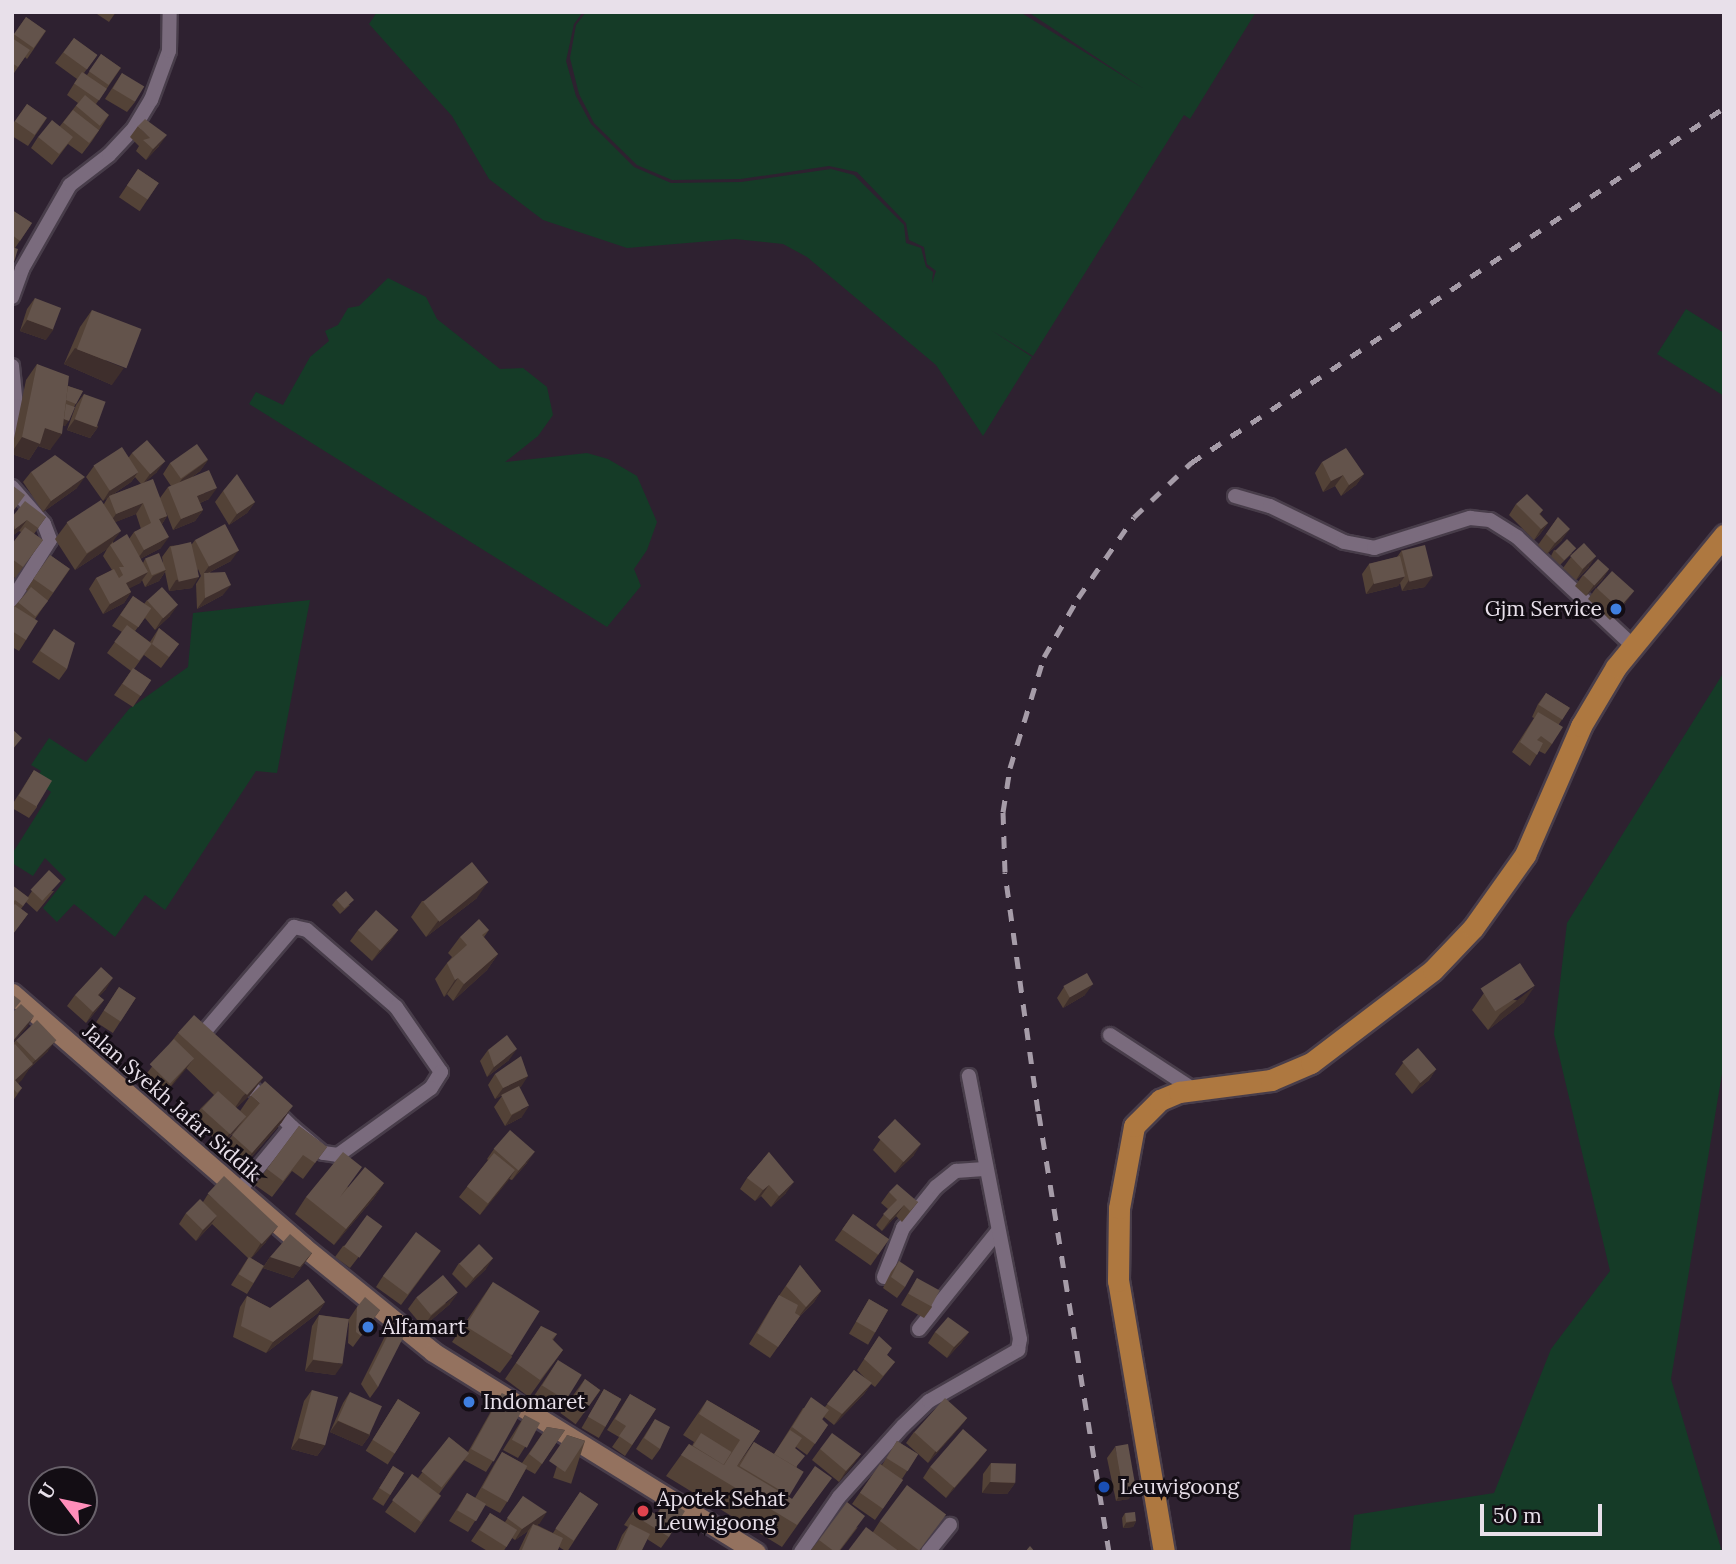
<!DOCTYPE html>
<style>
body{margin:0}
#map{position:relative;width:1736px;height:1564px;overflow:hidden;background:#2e2130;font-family:Lora,serif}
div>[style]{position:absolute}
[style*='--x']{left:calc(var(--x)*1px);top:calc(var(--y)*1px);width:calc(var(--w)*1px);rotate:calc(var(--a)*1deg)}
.green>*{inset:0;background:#153b27}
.roads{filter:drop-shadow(2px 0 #483d4a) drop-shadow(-2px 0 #483d4a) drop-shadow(0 2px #483d4a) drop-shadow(0 -2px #483d4a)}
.street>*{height:14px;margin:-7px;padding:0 7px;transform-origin:7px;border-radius:7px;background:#7a6b7d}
.secondary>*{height:19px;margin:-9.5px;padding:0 9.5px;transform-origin:9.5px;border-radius:9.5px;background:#94725f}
.primary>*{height:21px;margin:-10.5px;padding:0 10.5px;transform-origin:10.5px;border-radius:10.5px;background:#ae7840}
.rail>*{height:5px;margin-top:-2.5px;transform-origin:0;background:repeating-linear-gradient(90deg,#a69ca8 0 12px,transparent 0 24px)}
.wall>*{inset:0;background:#534237;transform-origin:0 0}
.shaded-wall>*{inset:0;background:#3e2e2c}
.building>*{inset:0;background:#63534b;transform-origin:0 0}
.dots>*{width:19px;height:19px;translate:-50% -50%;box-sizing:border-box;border:4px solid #130d14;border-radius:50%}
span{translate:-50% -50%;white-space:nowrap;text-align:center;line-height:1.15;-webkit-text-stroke:6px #130d14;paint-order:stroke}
.poi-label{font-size:21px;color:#e8e0ea}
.right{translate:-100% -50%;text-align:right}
.left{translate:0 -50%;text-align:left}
.street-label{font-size:21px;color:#e8e0ea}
.frame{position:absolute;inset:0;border:14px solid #e8e0ea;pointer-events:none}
.north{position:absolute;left:28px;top:1466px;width:70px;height:70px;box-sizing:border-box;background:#130d14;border:2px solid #68616a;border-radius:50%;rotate:302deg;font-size:19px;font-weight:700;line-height:28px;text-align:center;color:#e8e0ea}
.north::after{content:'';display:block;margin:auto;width:24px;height:32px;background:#ff8eba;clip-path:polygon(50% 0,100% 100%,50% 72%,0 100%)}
.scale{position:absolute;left:1480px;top:1504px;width:122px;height:32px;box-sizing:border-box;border:4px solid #e8e0ea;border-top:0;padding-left:9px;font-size:21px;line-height:24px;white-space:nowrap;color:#e8e0ea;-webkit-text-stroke:5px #130d14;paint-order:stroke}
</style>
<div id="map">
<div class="green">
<div style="clip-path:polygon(377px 12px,583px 12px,574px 24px,566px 61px,576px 96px,591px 124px,634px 167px,671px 183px,741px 182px,831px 169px,854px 175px,904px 225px,906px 243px,921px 248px,926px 267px,933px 272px,932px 283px,936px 271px,927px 264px,924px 247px,909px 240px,906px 223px,857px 172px,829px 166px,741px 179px,672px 180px,637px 165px,594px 123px,579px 94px,570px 58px,576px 25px,586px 12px,1020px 12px,1144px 89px,1028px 12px,1256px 12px,1190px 119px,1184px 115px,1033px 356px,991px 330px,1032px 357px,983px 436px,936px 365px,807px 257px,783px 244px,735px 239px,627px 248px,543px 220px,489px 179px,452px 116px,369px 24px)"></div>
<div style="clip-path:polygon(388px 278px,426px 297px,437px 319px,500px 369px,523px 368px,547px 387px,553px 415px,538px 436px,505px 462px,587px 453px,608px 459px,637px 476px,657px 522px,647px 550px,634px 569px,641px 586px,607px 627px,249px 404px,256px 392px,283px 405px,310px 357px,329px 341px,325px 331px,338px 325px,348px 308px,359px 306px)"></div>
<div style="clip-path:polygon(1686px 309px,1724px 333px,1724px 396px,1657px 354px)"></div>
<div style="clip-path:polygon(310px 600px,277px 773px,256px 771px,165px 910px,145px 895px,115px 937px,74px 904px,57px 922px,43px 908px,66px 879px,45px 858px,33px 876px,12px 863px,12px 854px,51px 792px,35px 781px,41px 771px,31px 765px,49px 738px,86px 762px,129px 709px,188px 667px,193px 613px)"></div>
<div style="clip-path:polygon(1724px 672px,1724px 1062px,1671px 1379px,1722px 1552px,1350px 1552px,1354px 1515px,1494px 1493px,1551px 1349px,1610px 1271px,1554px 1034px,1567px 923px)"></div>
</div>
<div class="roads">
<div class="street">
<div style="--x:12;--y:297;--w:30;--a:-70"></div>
<div style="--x:22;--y:269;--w:97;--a:-60.3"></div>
<div style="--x:70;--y:185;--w:49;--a:-37.6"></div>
<div style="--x:109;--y:155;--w:37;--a:-47"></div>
<div style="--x:134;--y:128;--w:33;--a:-59"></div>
<div style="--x:151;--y:100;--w:52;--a:-69.8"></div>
<div style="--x:169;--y:51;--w:39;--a:-89"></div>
<div style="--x:12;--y:366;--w:40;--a:84.3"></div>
<div style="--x:16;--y:406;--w:27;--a:98"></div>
<div style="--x:12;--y:487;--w:49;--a:49.1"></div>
<div style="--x:44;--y:524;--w:17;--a:69"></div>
<div style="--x:50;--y:540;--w:71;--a:122.3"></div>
<div style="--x:1235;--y:496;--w:36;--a:16"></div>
<div style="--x:1270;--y:506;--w:82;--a:25.9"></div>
<div style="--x:1344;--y:542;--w:31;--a:11"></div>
<div style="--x:1374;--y:548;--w:101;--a:-17.4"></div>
<div style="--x:1470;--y:518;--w:20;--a:6"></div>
<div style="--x:1490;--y:520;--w:32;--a:32"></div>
<div style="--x:1517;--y:537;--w:158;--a:43.2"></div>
<div style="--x:294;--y:927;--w:13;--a:13"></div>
<div style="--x:307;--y:930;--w:118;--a:40.9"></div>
<div style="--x:396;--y:1007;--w:79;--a:55.3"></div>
<div style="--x:441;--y:1072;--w:19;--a:122"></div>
<div style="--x:431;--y:1088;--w:115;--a:144.2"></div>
<div style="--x:338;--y:1155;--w:15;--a:-172"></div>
<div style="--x:323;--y:1153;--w:40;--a:-140"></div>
<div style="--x:292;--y:1127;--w:129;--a:-135.6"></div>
<div style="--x:200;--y:1037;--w:145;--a:-49.5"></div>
<div style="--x:1110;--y:1035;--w:97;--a:33.2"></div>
<div style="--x:239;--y:1191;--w:83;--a:-50.4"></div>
<div style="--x:884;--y:1277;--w:53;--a:-68.8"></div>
<div style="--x:903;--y:1228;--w:53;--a:-51.2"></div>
<div style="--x:936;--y:1187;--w:26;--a:-39"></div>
<div style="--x:956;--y:1171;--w:28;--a:-4"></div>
<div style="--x:919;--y:1329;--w:126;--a:-51.1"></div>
<div style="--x:801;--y:1552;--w:67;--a:-55.4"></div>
<div style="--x:839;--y:1497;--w:96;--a:-48"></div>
<div style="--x:903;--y:1426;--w:36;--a:-44"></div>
<div style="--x:929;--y:1401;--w:103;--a:-29.8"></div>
<div style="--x:1018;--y:1350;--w:11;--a:-80"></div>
<div style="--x:1020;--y:1339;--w:268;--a:-101"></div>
<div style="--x:928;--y:1552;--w:35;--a:-51"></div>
</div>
<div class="secondary">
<div style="--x:12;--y:993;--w:387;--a:41"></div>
<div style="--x:304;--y:1247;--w:166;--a:39.1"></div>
<div style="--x:433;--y:1352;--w:380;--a:31.8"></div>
</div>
<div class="primary">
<div style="--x:1164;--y:1552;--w:275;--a:-99.6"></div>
<div style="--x:1118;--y:1281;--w:73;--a:-89.2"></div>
<div style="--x:1119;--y:1208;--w:83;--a:-79.6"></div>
<div style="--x:1134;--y:1126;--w:37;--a:-45"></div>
<div style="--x:1160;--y:1100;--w:21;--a:-23"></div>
<div style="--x:1179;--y:1092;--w:93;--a:-7.4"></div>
<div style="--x:1271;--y:1080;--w:43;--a:-23"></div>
<div style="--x:1311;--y:1063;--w:153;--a:-37.3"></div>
<div style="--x:1433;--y:970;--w:58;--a:-46.4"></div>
<div style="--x:1473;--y:928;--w:90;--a:-54.5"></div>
<div style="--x:1525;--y:855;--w:141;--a:-66.5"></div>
<div style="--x:1581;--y:726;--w:69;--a:-59.3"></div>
<div style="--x:1616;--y:667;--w:171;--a:-50.7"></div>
</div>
</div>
<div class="rail">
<div style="--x:1109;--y:1552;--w:447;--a:-99.1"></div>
<div style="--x:1038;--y:1111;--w:241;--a:-97.9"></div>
<div style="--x:1005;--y:872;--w:60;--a:-91.9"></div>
<div style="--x:1003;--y:812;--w:45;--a:-81"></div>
<div style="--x:1010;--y:768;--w:116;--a:-73"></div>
<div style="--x:1044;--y:657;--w:68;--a:-60"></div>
<div style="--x:1078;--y:598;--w:98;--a:-55.3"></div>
<div style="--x:1134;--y:517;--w:79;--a:-43.5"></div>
<div style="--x:1191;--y:463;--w:640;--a:-33.67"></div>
</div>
<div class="wall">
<div style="clip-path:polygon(94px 12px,116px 12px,109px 22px)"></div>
<div style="clip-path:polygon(26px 17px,46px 31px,27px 59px,25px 57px,12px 76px,12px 37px)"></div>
<div style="clip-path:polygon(74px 38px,97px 55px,84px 73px,87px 75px,101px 54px,121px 68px,96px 104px,109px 115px,92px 141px,82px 154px,68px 144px,52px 165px,31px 148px,38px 137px,60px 126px,78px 103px,67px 95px,77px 79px,55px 63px)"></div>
<div style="clip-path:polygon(122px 73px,135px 102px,127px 112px,105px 99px)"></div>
<div style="clip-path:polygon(27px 104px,47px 118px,28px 146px,12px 136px,12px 125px)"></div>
<div style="clip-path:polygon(138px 126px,159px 146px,146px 160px,136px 151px,139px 146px,130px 137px)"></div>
<div style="left:138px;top:169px;width:25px;height:34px;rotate:34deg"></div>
<div style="clip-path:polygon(12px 210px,32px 223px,15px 248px,12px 265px)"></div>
<div style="clip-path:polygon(35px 298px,46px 340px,20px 331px,27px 309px)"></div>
<div style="clip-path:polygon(92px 310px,112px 385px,64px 364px,80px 327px)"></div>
<div style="clip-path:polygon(37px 364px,68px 386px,83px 391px,74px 407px,65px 426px,63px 425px,50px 450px,38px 446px,29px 460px,12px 454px,12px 448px,26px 380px)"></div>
<div style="clip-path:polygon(84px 394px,98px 427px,90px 438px,67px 430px,76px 405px)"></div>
<div style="clip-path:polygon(evenodd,132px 453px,157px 472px,146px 481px,160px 498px,168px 487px,171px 486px,163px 474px,170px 463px,208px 460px,200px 471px,192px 477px,209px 499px,200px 503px,203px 510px,195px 521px,173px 530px,166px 512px,167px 516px,162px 524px,161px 548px,140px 559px,143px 563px,145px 559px,163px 563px,162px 557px,170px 546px,192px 544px,195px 540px,231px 561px,210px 572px,223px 595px,197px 609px,196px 584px,201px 576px,198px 569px,192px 588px,169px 591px,165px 572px,159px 581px,145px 587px,142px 580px,140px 583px,129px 588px,131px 592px,124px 603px,103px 614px,89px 589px,96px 578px,112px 570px,103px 556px,107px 549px,75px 570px,55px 539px,67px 523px,104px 504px,108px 497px,103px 501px,86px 477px,94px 466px,129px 457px,132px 453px,135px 477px,141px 484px,112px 495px,131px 482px,135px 477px,132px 453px,136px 514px,141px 529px,134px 532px,129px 539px,113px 543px,115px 522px,136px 514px)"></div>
<div style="clip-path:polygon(1322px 462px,1364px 474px,1356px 485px,1341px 496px,1335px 486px,1323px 492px,1315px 473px)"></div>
<div style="clip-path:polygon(31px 472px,77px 488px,43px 512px,23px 482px)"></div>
<div style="clip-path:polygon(223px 491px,255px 502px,247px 513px,229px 525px,215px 502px)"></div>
<div style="clip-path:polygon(1516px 504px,1543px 510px,1540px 514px,1548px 523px,1540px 534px,1534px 540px,1509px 515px)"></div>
<div style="clip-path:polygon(12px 517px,46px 517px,34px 534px,43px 540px,15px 578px,12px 576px,12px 544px,21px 532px,19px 531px,12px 536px)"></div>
<div style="clip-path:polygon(1558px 517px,1562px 540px,1547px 554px,1538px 545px)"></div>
<div style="clip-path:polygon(1402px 550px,1425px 587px,1402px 591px,1400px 583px,1398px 586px,1366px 594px,1362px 574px,1369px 564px,1397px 557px)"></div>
<div style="clip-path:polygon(1554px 550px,1572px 553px,1560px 565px,1551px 556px)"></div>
<div style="clip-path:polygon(50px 555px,70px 569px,35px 619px,26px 640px,19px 651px,12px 647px,12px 609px,28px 591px,26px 590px)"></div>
<div style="clip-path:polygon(1571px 557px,1589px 567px,1576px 580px,1563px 568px)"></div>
<div style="clip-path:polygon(1609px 569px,1602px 580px,1586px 596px,1575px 586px,1583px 575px)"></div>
<div style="clip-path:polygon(1596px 588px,1626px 602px,1610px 620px,1588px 599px)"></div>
<div style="clip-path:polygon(133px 596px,144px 604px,147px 600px,170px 616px,155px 630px,145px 618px,135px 631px,150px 642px,159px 628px,179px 644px,161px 668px,144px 655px,134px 669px,151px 680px,133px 707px,114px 695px,131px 671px,107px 653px,122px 632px,112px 626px)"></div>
<div style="clip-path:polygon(54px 629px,67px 669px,59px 680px,32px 662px)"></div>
<div style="clip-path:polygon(1546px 693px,1570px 708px,1559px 724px,1552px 744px,1545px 754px,1539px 751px,1530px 766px,1512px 752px,1534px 718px,1532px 717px,1538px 704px)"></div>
<div style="clip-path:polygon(34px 770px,37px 807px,29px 818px,12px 808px,12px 805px)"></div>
<div style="clip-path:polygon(12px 885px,28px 897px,32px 891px,54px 891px,37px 912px,26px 902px,21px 909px,28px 914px,12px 935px)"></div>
<div style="clip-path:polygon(477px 898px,426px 937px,411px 917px,422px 901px)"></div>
<div style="clip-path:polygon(336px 900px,350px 905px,340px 914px,332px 905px)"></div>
<div style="clip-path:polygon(358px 930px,398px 930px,390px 941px,372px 961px,350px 941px)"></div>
<div style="clip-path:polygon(489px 930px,484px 937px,498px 954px,487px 970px,453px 1001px,447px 994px,444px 997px,435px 979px,447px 963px,452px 957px,448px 953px,460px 937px)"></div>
<div style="left:119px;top:987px;width:20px;height:42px;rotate:33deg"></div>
<div style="clip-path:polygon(1064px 987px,1085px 995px,1063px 1008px,1057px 998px)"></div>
<div style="clip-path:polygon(106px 989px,99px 996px,104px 1000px,96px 1011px,86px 1023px,67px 1006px,75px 995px)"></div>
<div style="clip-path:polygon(1484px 993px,1524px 1002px,1488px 1030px,1472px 1010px)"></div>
<div style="clip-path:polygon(178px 1033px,263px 1078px,251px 1094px,236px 1108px,240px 1111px,251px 1095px,282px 1122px,240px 1170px,220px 1151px,238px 1128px,222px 1145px,193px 1119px,201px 1108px,214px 1095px,186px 1068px,165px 1094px,144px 1077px)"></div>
<div style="clip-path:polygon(16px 1040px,48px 1051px,29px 1069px,18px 1084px,22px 1088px,12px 1102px,12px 1045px)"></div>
<div style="clip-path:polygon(488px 1050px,509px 1060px,487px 1077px,480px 1061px)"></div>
<div style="clip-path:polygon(1403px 1063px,1436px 1069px,1429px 1080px,1412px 1094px,1395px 1074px)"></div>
<div style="clip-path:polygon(495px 1074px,528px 1076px,519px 1087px,522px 1117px,505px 1126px,494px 1107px,502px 1096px,504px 1094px,495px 1099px,488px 1085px)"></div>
<div style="clip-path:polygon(895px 1119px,914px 1155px,895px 1173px,873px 1150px)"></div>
<div style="clip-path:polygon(299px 1126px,327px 1147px,303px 1179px,292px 1171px,272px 1197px,255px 1185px)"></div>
<div style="clip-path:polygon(494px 1149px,527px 1163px,512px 1180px,509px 1179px,480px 1215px,459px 1197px,488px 1160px,487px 1159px)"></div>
<div style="clip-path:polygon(769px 1152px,786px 1193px,771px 1207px,761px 1196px,755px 1201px,740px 1189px,747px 1178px)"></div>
<div style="clip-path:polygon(384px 1183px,373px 1199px,334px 1245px,295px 1214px,306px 1197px,348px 1187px)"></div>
<div style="clip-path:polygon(889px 1192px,918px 1202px,902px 1222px,896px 1216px,882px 1231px,876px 1225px,888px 1209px,881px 1203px)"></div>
<div style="clip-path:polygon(208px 1194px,266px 1242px,251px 1258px,264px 1266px,270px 1257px,312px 1253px,293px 1278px,263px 1268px,247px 1294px,231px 1285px,248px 1258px,212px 1224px,196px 1241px,179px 1224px,186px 1213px,203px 1202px)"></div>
<div style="left:853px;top:1214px;width:44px;height:32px;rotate:35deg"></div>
<div style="clip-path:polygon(374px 1237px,350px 1268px,335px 1257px,343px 1246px)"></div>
<div style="clip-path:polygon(441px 1251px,401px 1305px,376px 1287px,383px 1276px)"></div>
<div style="clip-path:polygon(899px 1261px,905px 1287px,897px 1298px,883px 1288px,891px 1272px)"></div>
<div style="clip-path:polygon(459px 1263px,486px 1269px,466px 1288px,452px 1274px)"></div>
<div style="clip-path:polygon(800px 1265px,821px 1291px,814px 1302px,800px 1316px,770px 1358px,749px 1344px,772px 1306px)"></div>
<div style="clip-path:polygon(917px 1278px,932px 1307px,924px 1318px,901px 1305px)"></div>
<div style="clip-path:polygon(493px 1282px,512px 1357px,500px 1373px,452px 1342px)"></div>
<div style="clip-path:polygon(247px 1296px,270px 1308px,325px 1302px,318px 1313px,266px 1353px,233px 1337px,240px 1307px)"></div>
<div style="clip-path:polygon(416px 1298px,450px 1304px,423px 1327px,408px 1309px)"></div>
<div style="left:869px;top:1299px;width:22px;height:40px;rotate:30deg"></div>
<div style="clip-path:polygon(357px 1307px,380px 1310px,353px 1347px,348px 1343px,349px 1320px,335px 1375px,305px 1371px,312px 1326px,319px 1315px,349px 1319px)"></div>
<div style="clip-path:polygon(393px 1325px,378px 1387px,370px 1398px,361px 1384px,385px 1336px)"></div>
<div style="clip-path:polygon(541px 1326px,557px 1334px,553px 1340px,563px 1350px,529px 1397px,505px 1379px)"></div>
<div style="clip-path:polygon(935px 1332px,969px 1332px,961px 1343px,947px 1358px,928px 1343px)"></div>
<div style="clip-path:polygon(879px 1336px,887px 1355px,895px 1362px,875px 1387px,871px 1384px,864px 1394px,834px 1425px,824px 1417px,822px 1420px,828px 1425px,807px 1455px,796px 1447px,795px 1448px,797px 1467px,788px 1496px,792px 1499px,816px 1499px,782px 1547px,666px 1476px,689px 1444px,692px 1446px,694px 1442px,683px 1435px,707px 1400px,760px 1431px,737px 1466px,754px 1442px,774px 1454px,803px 1408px,825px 1407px,854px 1370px,866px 1379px,857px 1370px)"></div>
<div style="clip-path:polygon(558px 1360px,565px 1401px,558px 1412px,534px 1396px)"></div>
<div style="left:585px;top:1379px;width:19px;height:42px;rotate:36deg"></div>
<div style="left:604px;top:1389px;width:20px;height:45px;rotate:30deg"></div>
<div style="clip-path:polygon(312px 1390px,325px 1445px,317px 1456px,291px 1449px,304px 1401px)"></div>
<div style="clip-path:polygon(350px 1392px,370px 1435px,362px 1446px,330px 1432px,343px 1403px)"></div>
<div style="clip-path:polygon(502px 1393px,493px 1461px,486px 1472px,464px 1460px,439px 1494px,441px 1496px,415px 1533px,385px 1512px,412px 1474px,418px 1478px,449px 1437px,468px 1452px,495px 1404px)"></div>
<div style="clip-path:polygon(630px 1394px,656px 1409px,625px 1456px,612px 1447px,619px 1437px,607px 1430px)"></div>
<div style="left:398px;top:1399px;width:26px;height:61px;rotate:32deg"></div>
<div style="clip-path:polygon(525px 1415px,525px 1447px,518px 1458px,503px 1450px)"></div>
<div style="clip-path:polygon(967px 1418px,959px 1428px,928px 1463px,906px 1443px,914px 1432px)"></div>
<div style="clip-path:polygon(655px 1419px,660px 1449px,652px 1460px,636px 1449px)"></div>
<div style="clip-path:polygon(547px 1427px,565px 1430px,535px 1474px,526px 1469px,507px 1502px,500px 1513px,485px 1505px,468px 1532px,449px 1521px,467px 1493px,475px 1498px,495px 1463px,502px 1452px,522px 1463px)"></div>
<div style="left:567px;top:1435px;width:19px;height:45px;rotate:18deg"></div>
<div style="clip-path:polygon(897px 1441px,918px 1454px,902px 1479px,903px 1480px,875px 1520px,852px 1504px,880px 1464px,882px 1465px)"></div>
<div style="clip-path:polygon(1115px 1447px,1129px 1499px,1116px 1501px,1107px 1458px)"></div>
<div style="clip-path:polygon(820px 1449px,861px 1454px,839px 1482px,812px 1460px)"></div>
<div style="clip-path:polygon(979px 1460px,946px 1498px,923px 1478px,930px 1467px)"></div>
<div style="clip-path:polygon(991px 1463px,1015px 1483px,1007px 1494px,982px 1493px,983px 1474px)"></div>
<div style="left:393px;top:1466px;width:13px;height:39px;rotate:32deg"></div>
<div style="clip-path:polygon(580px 1492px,598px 1504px,567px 1552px,559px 1547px,557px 1552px,518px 1552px,528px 1531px,515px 1540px,512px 1538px,503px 1552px,489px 1552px,471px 1541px,490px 1513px,505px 1522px,523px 1496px,540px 1523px,537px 1525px,553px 1533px)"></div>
<div style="clip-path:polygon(666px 1499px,669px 1537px,661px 1548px,647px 1539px,641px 1552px,615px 1552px,622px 1535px,628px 1527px,624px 1525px,638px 1504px,656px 1515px)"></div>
<div style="clip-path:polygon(1125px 1513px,1136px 1521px,1133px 1527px,1123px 1528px,1122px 1518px)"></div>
<div style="clip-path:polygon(946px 1514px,918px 1552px,847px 1552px,873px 1532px,880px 1521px)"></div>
<div style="clip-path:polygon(858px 1527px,839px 1552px,813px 1552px,811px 1550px,819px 1540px)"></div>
</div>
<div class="shaded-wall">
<div style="clip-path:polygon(167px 135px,159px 146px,146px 160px,153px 149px)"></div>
<div style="clip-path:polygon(27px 320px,54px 329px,46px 340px,20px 331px)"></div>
<div style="clip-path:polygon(75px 348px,124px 368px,112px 385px,64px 364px)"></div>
<div style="clip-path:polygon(61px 418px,69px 421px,65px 426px,58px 424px)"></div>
<div style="clip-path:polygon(75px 419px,98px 427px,90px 438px,67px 430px)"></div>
<div style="clip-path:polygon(45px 428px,62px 434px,50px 450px,38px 446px,29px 460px,12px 454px,12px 452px,22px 437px)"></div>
<div style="clip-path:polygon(208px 460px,200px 471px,174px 490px,182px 479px)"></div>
<div style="clip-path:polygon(165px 461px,157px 472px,142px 485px,150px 474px)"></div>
<div style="clip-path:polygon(138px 472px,131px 482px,103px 501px,110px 490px)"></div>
<div style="clip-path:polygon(1364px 474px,1356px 485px,1341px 496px,1349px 485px)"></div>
<div style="clip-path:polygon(1343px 475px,1335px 486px,1323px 492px,1331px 481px)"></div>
<div style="clip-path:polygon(85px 477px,77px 488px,43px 512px,51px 501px)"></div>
<div style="clip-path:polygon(217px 488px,209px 499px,190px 507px,197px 496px)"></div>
<div style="clip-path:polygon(255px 502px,247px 513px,229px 525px,237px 514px)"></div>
<div style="clip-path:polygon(143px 503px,136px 514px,108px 525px,116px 514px)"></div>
<div style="clip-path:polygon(203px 510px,195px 521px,173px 530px,181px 519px)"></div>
<div style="clip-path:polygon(167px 516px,160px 527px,159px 519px)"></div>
<div style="clip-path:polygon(27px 520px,19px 531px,12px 536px,12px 532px,15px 529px)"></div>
<div style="clip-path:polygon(1548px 523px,1540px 534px,1534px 540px,1541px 529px)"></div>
<div style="clip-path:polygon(1570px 529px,1562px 540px,1547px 554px,1555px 543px)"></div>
<div style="clip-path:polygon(121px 531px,107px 549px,75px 570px,87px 554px)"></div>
<div style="clip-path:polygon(169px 537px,161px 548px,136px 561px,144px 550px)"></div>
<div style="clip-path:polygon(239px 550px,231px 561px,204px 575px,204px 573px,209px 566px)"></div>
<div style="clip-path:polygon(1596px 556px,1589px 567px,1576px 580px,1583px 569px)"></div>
<div style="clip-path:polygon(1609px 569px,1602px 580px,1586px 596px,1594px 585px)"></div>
<div style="clip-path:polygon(166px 570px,159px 581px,145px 587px,153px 576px)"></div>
<div style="clip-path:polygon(148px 572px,140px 583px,119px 594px,126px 583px)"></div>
<div style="clip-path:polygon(1405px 576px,1398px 586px,1366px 594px,1374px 583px)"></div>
<div style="clip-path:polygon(1433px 576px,1425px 587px,1402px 591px,1409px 580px)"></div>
<div style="clip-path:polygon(199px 577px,192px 588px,169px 591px,176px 580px)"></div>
<div style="clip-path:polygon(231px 585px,223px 595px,197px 609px,205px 598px)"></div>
<div style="clip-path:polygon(1634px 591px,1626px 602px,1610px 620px,1618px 609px)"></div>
<div style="clip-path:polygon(131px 592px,124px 603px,103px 614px,110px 604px)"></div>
<div style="clip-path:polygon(178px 605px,170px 616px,155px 630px,162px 619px)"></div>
<div style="clip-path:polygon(488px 882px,477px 898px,426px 937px,438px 921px)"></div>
<div style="clip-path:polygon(398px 930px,390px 941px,372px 961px,380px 950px)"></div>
<div style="clip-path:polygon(498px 954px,487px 970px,453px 1001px,464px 984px)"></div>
<div style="clip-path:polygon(113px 978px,106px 989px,91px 1006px,98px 995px)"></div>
<div style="clip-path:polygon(458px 978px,447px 994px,444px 997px,455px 980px)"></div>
<div style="clip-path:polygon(1093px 984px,1085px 995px,1063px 1008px,1070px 997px)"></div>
<div style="clip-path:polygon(1535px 986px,1524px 1002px,1488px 1030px,1500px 1014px)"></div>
<div style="clip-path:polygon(104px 1000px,96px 1011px,86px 1023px,93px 1012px)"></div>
<div style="clip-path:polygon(34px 1016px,27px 1027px,12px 1044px,12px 1042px)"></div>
<div style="clip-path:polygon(56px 1040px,48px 1051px,29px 1069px,22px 1080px,13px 1088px,15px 1080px)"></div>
<div style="clip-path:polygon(517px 1049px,509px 1060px,487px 1077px,494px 1067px)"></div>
<div style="clip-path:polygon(194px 1058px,186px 1069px,165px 1094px,173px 1083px)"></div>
<div style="clip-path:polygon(1436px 1069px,1429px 1080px,1412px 1094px,1420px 1083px)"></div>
<div style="clip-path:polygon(528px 1076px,521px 1087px,495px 1099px,503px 1088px)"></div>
<div style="clip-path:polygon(263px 1078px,251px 1094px,232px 1112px,243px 1096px)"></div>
<div style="clip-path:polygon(293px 1106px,282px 1122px,240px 1170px,252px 1153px)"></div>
<div style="clip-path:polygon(529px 1106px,522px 1117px,505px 1126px,512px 1115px)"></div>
<div style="clip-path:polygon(246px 1116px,238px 1127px,222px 1145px,229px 1134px)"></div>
<div style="clip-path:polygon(921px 1144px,914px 1155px,895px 1173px,903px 1162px)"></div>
<div style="clip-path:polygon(535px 1152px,527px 1163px,512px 1180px,519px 1170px)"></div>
<div style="clip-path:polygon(515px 1170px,508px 1181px,480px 1215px,488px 1204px)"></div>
<div style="clip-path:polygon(794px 1182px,786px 1193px,771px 1207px,779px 1196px)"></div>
<div style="clip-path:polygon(384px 1183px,373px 1199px,334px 1245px,346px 1229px)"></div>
<div style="clip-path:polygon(769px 1185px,761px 1196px,755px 1201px,763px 1190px)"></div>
<div style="clip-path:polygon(904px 1205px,896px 1216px,882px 1231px,890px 1220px)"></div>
<div style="clip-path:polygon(217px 1216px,209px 1227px,196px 1241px,203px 1230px)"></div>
<div style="clip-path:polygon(278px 1226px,266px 1242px,250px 1260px,261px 1243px)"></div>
<div style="clip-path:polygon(312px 1253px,293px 1278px,263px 1268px,270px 1257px)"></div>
<div style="clip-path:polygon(493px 1258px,486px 1269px,466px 1288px,474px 1278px)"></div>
<div style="clip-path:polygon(821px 1291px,814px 1302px,798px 1318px,806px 1307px)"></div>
<div style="clip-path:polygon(458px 1293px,450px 1304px,423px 1327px,431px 1316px)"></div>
<div style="clip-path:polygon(325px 1302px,318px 1313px,266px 1353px,273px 1342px)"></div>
<div style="clip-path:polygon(969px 1332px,961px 1343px,947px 1358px,954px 1347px)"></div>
<div style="clip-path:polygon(313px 1360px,343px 1364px,335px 1375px,305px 1371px)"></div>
<div style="clip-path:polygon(872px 1383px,864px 1394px,834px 1425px,842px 1414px)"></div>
<div style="clip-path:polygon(967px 1418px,959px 1428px,928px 1463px,935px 1452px)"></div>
<div style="clip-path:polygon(338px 1421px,370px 1435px,362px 1446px,330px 1432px)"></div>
<div style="clip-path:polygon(299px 1438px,325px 1445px,317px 1456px,291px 1449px)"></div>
<div style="clip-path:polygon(987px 1450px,979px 1460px,946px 1498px,954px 1487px)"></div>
<div style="clip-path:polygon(861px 1454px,853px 1465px,839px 1482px,846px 1471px)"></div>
<div style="clip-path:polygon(990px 1482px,1015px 1483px,1007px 1494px,982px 1493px)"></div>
<div style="clip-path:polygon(1136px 1488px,1129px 1499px,1116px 1501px,1123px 1490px)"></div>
<div style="clip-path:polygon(547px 1512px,540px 1523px,531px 1529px,533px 1524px,528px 1531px,515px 1540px,522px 1529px)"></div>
<div style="clip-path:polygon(1136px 1521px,1133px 1527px,1123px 1528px,1126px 1523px)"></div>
</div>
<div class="building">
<div style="left:26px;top:17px;width:24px;height:21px;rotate:35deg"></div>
<div style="clip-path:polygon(12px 38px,30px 50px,18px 67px,12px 63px)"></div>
<div style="left:74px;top:38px;width:29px;height:18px;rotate:36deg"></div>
<div style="left:101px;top:54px;width:24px;height:21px;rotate:35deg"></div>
<div style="left:82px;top:72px;width:30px;height:14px;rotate:34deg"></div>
<div style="left:122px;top:73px;width:26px;height:18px;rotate:31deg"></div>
<div style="left:85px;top:95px;width:31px;height:14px;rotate:40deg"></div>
<div style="left:27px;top:104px;width:24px;height:21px;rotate:35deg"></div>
<div style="left:73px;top:110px;width:33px;height:16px;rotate:38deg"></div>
<div style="clip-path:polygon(145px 119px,167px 135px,153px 149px,143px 140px,150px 138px,138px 126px)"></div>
<div style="left:52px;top:120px;width:27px;height:22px;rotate:39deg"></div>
<div style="left:138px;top:169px;width:25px;height:20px;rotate:34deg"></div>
<div style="clip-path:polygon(12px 210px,32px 223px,20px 241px,12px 235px)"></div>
<div style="clip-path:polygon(12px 247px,18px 249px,14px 262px,12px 262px)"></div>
<div style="left:35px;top:298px;width:28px;height:23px;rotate:21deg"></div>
<div style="left:92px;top:310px;width:53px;height:42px;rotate:21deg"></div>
<div style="clip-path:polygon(37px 364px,69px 376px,62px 434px,45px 428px,40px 444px,22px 437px)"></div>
<div style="clip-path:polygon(68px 386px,83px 391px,76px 404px,66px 400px)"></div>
<div style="left:84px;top:394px;width:23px;height:27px;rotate:20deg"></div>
<div style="clip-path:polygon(66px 404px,75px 407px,69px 421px,64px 419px)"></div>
<div style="left:147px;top:440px;width:28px;height:20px;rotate:49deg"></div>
<div style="left:197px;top:444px;width:19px;height:33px;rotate:55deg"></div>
<div style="left:122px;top:447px;width:30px;height:34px;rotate:57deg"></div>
<div style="clip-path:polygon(1346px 448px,1364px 474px,1349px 485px,1343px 475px,1331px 481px,1322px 462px)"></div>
<div style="clip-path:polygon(55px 455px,85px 477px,51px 501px,31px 472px)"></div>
<div style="clip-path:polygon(209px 470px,217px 488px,197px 496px,203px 510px,181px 519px,168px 487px)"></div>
<div style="clip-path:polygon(237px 474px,255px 502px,237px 514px,223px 491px)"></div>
<div style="clip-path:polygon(153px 479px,167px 516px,159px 519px,169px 537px,144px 550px,134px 532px,151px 523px,143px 503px,116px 514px,109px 496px)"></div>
<div style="clip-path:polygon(12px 485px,25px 495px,14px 510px,12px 509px)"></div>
<div style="clip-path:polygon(1527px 494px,1543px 510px,1539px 514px,1548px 523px,1541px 529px,1516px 504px)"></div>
<div style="left:101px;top:500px;width:37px;height:41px;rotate:57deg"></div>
<div style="clip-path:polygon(25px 501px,46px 517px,38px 528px,27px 520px,15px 529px,12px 517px)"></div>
<div style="clip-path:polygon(1558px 517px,1570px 529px,1555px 543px,1546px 534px)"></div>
<div style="left:225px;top:524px;width:30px;height:34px;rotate:62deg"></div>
<div style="clip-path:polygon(25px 527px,43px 540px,23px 567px,12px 559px,12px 544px)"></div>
<div style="clip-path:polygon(127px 534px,148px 572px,126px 583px,131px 592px,110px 604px,96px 578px,114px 569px,119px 578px,123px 575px,119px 567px,124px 567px,110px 545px)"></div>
<div style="left:1567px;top:539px;width:13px;height:17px;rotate:45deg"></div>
<div style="left:191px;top:542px;width:36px;height:21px;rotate:77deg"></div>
<div style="left:1584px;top:543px;width:18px;height:19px;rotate:47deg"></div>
<div style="left:1425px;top:545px;width:32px;height:24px;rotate:76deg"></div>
<div style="left:159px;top:553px;width:18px;height:15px;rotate:68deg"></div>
<div style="left:50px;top:555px;width:24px;height:29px;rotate:35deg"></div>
<div style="left:1400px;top:556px;width:21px;height:32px;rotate:76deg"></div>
<div style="left:1598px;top:559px;width:15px;height:22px;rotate:42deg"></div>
<div style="left:1612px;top:571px;width:30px;height:23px;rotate:42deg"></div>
<div style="clip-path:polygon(225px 572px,231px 585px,205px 598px,204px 573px)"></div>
<div style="left:31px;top:587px;width:22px;height:20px;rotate:39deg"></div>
<div style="left:162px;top:587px;width:24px;height:20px;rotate:48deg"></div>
<div style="left:133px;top:596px;width:22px;height:23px;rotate:34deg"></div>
<div style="clip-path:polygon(14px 606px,38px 621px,26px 640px,12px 631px,12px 609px)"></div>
<div style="left:127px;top:625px;width:31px;height:21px;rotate:37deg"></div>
<div style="clip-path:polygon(159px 628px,179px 644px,169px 657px,152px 644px)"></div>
<div style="clip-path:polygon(54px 629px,75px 643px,67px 669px,40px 651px)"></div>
<div style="left:133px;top:668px;width:22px;height:19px;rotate:34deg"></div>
<div style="left:1546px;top:693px;width:28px;height:14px;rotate:32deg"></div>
<div style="clip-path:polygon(1538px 712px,1563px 727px,1552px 744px,1541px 736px,1537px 740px,1543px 743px,1537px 755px,1520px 742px)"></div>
<div style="clip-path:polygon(12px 729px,22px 738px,12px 750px)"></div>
<div style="left:34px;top:770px;width:21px;height:30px;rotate:31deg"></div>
<div style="left:472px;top:862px;width:26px;height:63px;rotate:51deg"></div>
<div style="left:49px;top:870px;width:16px;height:27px;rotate:43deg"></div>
<div style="clip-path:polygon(12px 885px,29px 898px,23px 906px,15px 900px,12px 904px)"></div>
<div style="left:346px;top:891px;width:12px;height:13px;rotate:48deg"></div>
<div style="clip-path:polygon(15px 904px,28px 914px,13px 934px,12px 907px)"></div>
<div style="left:376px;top:910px;width:30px;height:27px;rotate:42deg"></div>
<div style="clip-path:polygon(479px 919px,489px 930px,482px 935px,498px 954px,464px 984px,458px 978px,455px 980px,447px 963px,467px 945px,460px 937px)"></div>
<div style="left:1520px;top:963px;width:27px;height:47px;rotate:57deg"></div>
<div style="clip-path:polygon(101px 967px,113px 978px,98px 995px,104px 1000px,93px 1012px,75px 995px)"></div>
<div style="left:1087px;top:973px;width:13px;height:27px;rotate:61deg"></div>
<div style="left:119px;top:987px;width:20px;height:28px;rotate:33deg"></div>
<div style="clip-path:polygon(12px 994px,21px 1001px,12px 1012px)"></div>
<div style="clip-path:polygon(21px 1004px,34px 1016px,12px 1042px,12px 1013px)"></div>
<div style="left:194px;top:1015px;width:93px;height:24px;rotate:42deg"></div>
<div style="left:37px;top:1020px;width:28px;height:29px;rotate:46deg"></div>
<div style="clip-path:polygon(507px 1035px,517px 1049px,494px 1067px,488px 1050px)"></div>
<div style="left:174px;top:1039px;width:28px;height:35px;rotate:44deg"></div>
<div style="clip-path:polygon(15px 1044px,33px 1064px,15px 1080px,22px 1088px,17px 1093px,12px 1087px,12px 1047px)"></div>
<div style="left:1418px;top:1048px;width:28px;height:21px;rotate:49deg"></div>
<div style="clip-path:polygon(521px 1056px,528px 1076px,503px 1088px,495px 1074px)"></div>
<div style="clip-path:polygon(265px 1081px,293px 1106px,252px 1153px,232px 1135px,260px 1103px,251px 1095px)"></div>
<div style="left:519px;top:1086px;width:22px;height:20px;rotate:63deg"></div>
<div style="left:218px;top:1091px;width:38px;height:24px;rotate:42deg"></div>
<div style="left:895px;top:1119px;width:36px;height:25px;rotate:44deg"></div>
<div style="clip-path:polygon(299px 1126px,327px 1147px,315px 1163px,303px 1155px,283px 1181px,267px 1169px)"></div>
<div style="left:510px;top:1130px;width:33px;height:25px;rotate:41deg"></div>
<div style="clip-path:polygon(343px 1152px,362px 1167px,340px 1197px,365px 1167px,384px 1183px,346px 1229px,306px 1197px)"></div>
<div style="clip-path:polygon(769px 1152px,794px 1182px,779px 1196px,769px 1185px,763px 1190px,747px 1178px)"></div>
<div style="left:494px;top:1153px;width:27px;height:43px;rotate:39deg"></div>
<div style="left:224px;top:1176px;width:74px;height:24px;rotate:43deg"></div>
<div style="clip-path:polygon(897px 1184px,918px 1202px,910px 1211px,904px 1205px,890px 1220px,883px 1214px,897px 1200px,889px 1192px)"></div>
<div style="left:200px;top:1199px;width:24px;height:20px;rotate:45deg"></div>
<div style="left:853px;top:1214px;width:44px;height:19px;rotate:35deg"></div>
<div style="left:367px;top:1215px;width:19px;height:39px;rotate:36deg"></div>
<div style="left:416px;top:1232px;width:31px;height:55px;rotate:37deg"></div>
<div style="clip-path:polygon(290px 1234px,312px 1253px,300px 1267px,270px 1257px)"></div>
<div style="left:479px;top:1244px;width:20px;height:28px;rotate:45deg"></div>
<div style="left:249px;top:1257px;width:17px;height:20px;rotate:31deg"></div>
<div style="clip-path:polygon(899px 1261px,914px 1271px,905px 1287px,891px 1277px)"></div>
<div style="clip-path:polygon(800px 1265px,821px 1291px,806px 1307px,786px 1286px)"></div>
<div style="left:443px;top:1275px;width:23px;height:35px;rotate:50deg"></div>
<div style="left:917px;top:1278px;width:26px;height:18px;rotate:29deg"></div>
<div style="clip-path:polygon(308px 1279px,325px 1302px,273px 1342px,241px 1326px,247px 1296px,270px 1308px)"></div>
<div style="left:493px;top:1282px;width:55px;height:52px;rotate:32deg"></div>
<div style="clip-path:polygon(779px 1295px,798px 1305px,795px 1313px,800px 1316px,778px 1347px,757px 1333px)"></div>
<div style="clip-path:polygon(365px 1297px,380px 1310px,361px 1336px,356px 1332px,357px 1307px)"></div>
<div style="left:869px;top:1299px;width:22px;height:26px;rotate:30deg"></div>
<div style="left:319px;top:1315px;width:30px;height:45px;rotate:8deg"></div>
<div style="clip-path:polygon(948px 1317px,969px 1332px,954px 1347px,935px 1332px)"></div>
<div style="clip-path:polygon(393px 1325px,406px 1332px,378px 1387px,369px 1373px)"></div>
<div style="clip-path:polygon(541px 1326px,557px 1334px,552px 1339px,563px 1350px,540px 1380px,516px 1363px)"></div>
<div style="clip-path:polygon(879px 1336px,892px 1348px,887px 1355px,895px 1362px,883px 1376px,864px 1359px)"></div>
<div style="left:558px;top:1360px;width:28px;height:30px;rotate:32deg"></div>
<div style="clip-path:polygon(854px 1370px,872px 1383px,842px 1414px,827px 1404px)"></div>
<div style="clip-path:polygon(585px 1379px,600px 1390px,584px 1413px,570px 1404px)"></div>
<div style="left:604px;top:1389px;width:20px;height:32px;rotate:30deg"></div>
<div style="left:312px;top:1390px;width:27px;height:50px;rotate:15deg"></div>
<div style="left:350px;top:1392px;width:35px;height:31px;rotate:24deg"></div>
<div style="left:502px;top:1393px;width:26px;height:64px;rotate:29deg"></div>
<div style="clip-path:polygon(630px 1394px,656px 1409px,632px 1445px,619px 1436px,626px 1426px,615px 1419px)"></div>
<div style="clip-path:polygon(811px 1397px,829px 1410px,822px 1419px,828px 1425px,815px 1444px,792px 1427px)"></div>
<div style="left:945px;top:1398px;width:30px;height:46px;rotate:42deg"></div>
<div style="left:398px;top:1399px;width:26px;height:48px;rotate:32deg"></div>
<div style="clip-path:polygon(707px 1400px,760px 1431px,737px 1466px,792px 1499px,815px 1466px,832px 1478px,797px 1525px,681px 1455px,689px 1444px,724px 1465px,740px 1440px,699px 1414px)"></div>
<div style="left:525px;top:1415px;width:17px;height:28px;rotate:28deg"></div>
<div style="clip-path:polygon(655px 1419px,670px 1427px,660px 1449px,644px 1438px)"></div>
<div style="clip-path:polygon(547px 1427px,565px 1430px,542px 1464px,529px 1454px)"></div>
<div style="left:963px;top:1429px;width:32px;height:50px;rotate:41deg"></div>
<div style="clip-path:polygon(790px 1430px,802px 1438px,795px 1448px,805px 1456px,796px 1467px,774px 1454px)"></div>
<div style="left:701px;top:1433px;width:36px;height:15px;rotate:32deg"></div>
<div style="clip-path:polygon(832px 1433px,861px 1454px,846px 1471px,820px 1449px)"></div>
<div style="clip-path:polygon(567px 1435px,585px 1441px,565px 1472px,549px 1461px)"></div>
<div style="left:449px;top:1437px;width:26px;height:44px;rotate:39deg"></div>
<div style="left:897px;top:1441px;width:25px;height:20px;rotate:32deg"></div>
<div style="left:754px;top:1442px;width:58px;height:28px;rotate:31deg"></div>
<div style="left:1128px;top:1444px;width:45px;height:13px;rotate:80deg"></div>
<div style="left:502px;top:1452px;width:29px;height:41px;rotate:29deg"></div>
<div style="left:991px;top:1463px;width:25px;height:19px;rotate:2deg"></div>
<div style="left:880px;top:1464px;width:28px;height:35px;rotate:35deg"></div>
<div style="left:393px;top:1466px;width:13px;height:26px;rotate:32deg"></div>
<div style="left:412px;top:1474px;width:36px;height:33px;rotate:37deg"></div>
<div style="left:907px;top:1485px;width:49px;height:45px;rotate:37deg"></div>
<div style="left:580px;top:1492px;width:22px;height:44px;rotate:34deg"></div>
<div style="left:467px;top:1493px;width:22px;height:20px;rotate:30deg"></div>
<div style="clip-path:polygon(523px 1496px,547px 1512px,522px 1529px,507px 1518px)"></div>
<div style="clip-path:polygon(666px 1499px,685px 1511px,669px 1537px,632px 1514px,638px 1504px,657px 1515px)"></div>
<div style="clip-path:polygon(847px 1502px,865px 1516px,838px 1552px,835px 1552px,819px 1540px)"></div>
<div style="left:1135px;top:1512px;width:9px;height:10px;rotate:84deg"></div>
<div style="left:490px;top:1513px;width:32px;height:20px;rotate:32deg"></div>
<div style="clip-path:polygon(533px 1524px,563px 1538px,557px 1552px,521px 1552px)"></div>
<div style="clip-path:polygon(630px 1524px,650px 1534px,641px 1552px,622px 1552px,618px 1550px)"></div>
<div style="clip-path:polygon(866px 1527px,900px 1552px,847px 1552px)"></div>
<div style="clip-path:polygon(1030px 1546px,1035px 1552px,1025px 1552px)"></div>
</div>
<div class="dots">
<div style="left:1616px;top:609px;background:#3f7fe0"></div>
<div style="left:368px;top:1327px;background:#3f7fe0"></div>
<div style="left:469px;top:1402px;background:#3f7fe0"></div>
<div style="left:1104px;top:1487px;background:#1a4fb4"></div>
<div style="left:643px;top:1511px;background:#e0444e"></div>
</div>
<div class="poi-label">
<span class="right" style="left:1602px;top:609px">Gjm Service</span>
<span class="left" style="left:382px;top:1327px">Alfamart</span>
<span class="left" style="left:483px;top:1402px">Indomaret</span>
<span class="left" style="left:1120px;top:1487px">Leuwigoong</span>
<span class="left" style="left:657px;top:1511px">Apotek Sehat<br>Leuwigoong</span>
</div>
<div class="street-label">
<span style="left:172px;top:1103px;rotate:41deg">Jalan Syekh Jafar Siddik</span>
</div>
<div class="frame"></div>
<div class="north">U</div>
<div class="scale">50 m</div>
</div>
